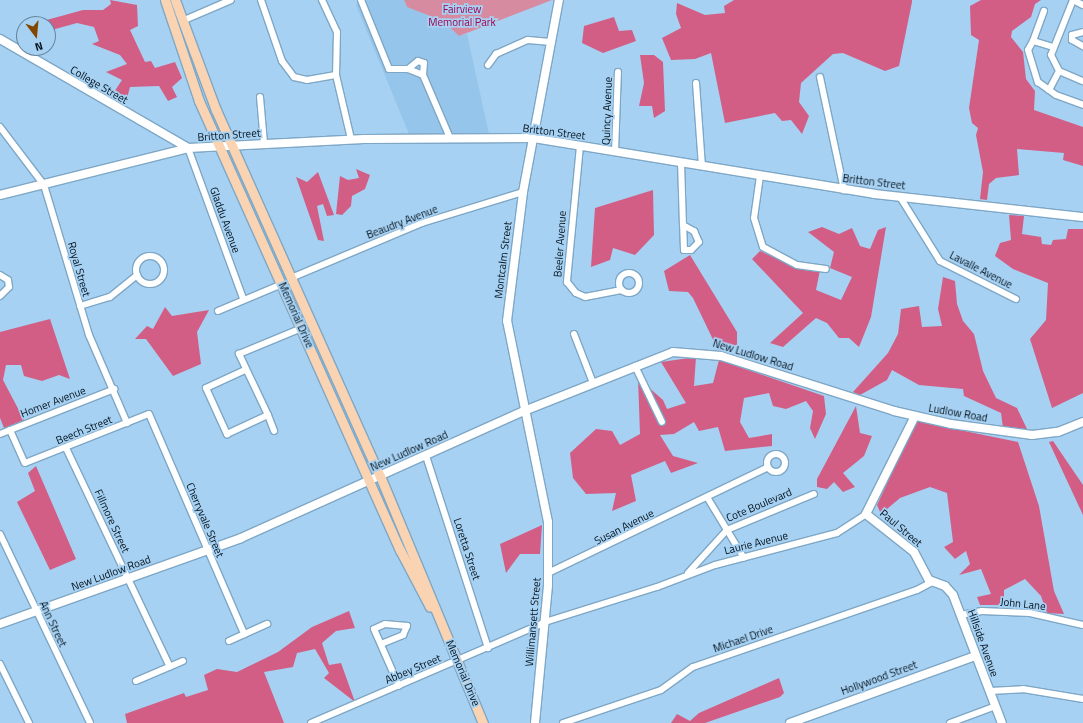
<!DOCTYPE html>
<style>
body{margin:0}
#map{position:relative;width:1083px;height:723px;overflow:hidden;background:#a7d1f2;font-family:"Titillium Web",sans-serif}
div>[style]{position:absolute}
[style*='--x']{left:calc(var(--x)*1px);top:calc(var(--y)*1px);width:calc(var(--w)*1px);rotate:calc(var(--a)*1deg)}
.built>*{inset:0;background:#95c5ea}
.green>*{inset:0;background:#d68ba0}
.forest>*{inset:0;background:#d35e85}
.roads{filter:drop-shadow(1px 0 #7ea7c6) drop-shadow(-1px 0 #7ea7c6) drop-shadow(0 1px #7ea7c6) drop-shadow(0 -1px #7ea7c6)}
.street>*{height:6px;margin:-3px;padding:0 3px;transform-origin:3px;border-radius:3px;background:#fff}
.street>.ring{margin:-3px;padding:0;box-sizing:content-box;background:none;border:6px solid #fff;border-radius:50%}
.secondary>*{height:8px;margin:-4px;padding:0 4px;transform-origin:4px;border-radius:4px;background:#fff}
.primary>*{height:9px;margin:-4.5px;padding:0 4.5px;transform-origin:4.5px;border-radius:4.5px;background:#fad4b2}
span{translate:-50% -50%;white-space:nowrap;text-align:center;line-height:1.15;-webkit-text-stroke:3.5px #a7d1f2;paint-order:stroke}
.park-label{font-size:11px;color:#9f0350}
.street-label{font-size:11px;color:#03121d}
.north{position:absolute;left:16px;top:16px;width:40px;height:40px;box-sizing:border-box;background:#a7d1f2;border:1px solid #65859d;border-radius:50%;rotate:164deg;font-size:11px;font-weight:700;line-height:16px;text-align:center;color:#03121d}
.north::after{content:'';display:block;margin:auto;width:14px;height:18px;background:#834800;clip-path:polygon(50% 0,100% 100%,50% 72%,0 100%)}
</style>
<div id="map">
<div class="built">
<div style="clip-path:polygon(358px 0,404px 0,407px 7px,443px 21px,459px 36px,467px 34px,489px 134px,409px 134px,356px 5px)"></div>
</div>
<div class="green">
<div style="clip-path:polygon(404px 0,552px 0,459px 36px,443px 21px,407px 7px)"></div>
</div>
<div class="forest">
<div style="clip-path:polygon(110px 0,137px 5px,138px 26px,130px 30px,145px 62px,151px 61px,155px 68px,175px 62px,182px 78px,172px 87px,177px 97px,168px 101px,159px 86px,130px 87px,125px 106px,110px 98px,122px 80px,106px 72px,127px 64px,120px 55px,92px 44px,99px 41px,94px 27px,77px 23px,48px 31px,48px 24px,32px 24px,83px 10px,103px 10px,111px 4px)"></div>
<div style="clip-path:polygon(734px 0,912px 0,912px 2px,899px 66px,885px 71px,843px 53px,833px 54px,801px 83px,799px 102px,809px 116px,802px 134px,791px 120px,782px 121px,775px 113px,725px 123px,711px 53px,695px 59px,671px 60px,662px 38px,681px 28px,676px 14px,677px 3px,705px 15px,725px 13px,724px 6px)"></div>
<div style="clip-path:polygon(981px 0,1041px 0,1035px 4px,1031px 17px,1012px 31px,1011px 37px,1023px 52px,1026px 79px,1035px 91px,1034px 110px,1083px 127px,1083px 166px,1063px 160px,1064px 153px,1017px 149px,1019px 175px,996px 178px,989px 184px,987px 200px,980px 199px,983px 172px,976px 135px,978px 128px,972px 123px,969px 108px,979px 40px,971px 35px,970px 6px)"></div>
<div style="clip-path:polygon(614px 17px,619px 31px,632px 30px,636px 41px,603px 53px,582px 43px,584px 26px)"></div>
<div style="clip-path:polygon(640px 55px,654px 55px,663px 62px,665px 111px,654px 118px,652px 106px,639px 106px,644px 83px)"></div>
<div style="clip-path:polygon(356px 169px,370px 175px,365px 189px,352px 196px,351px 206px,342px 215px,336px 214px,340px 176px,348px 180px,359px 178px)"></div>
<div style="clip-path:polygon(318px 172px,334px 215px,327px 216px,323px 204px,317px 206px,324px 241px,318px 240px,296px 177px,307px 182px)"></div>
<div style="clip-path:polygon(653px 190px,654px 235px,635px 255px,613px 248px,610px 260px,591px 267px,595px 208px)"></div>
<div style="clip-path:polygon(1009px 215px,1024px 216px,1022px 234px,1041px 237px,1042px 244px,1051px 245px,1053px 240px,1066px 239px,1068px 229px,1083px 229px,1083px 393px,1052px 408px,1030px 339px,1046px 320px,1048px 283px,1013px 269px,995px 256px,1000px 243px,1011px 240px)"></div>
<div style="clip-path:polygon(822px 227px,839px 234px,852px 228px,860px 246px,870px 249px,878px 230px,886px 227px,871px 317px,859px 347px,849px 338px,839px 338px,827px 323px,816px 318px,783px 347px,770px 343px,803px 313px,752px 259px,760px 251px,797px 268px,820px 270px,816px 290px,841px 300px,852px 277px,830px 268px,834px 252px,808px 232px)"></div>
<div style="clip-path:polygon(690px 255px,737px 332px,737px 345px,718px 350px,693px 298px,688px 292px,669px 291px,664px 271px)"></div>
<div style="clip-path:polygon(943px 277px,955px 281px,957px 304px,963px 321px,974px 334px,983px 371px,996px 398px,1017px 408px,1027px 429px,1003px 428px,1001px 413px,964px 396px,963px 389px,919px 385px,892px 370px,887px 380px,860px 395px,853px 392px,888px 353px,898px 334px,901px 309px,919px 306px,922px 327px,942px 326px,938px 309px)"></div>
<div style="clip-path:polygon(165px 307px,172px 316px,209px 310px,197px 332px,201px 364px,173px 376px,146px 339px,135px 339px,147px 326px,153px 329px)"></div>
<div style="clip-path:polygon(50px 319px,70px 379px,59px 375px,42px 381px,24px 376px,21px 365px,6px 365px,3px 380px,24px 420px,4px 428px,0 418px,0 332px)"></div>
<div style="clip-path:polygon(696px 357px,694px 386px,713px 383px,719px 360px,824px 396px,826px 414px,815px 439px,810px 428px,813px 411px,806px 401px,786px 409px,773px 406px,769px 393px,744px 398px,740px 422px,749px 438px,772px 434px,772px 446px,725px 451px,718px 427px,699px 431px,694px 422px,674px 434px,660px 435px,673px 456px,698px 463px,671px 473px,665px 461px,631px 475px,636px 501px,612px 511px,616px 493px,586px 494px,573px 478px,570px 453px,596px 429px,612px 431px,620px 445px,640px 434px,638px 378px,663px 400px,667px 409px,686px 403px,661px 362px)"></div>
<div style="clip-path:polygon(856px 406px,860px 433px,872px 436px,864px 456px,843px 473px,855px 487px,843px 492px,834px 482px,827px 489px,817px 487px,817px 479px)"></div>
<div style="clip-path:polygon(916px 421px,1018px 442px,1039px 506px,1054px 591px,1064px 614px,1047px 613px,1041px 596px,1025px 579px,1004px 590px,1004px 605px,980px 605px,977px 597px,991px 594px,981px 569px,959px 575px,970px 564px,966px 551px,955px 559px,944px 547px,953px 542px,947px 493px,930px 487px,900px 498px,881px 514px,877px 505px)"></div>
<div style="clip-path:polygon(1053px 441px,1083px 485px,1083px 515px,1049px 442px)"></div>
<div style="clip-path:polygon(36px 466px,76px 559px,50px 570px,17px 502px,35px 491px,28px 473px)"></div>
<div style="clip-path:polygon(542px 525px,540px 554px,520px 554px,506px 573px,500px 544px)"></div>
<div style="clip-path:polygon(349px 611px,355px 628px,336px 631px,322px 643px,329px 665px,341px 663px,355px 702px,324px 678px,329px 673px,315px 649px,297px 653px,293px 667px,264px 672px,284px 723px,127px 723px,125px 714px,184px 693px,186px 697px,208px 690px,204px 675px,217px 669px,237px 672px,278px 652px,312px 627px)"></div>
<div style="clip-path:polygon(779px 678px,784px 693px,780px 697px,705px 723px,671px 723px,677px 714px,690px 721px,699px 713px)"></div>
</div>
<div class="roads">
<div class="street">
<div style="--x:261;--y:0;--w:65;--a:71"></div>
<div style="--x:282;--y:61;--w:20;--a:53"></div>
<div style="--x:294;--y:77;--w:13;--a:13"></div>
<div style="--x:307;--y:80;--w:29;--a:-10"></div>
<div style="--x:322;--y:0;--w:35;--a:65"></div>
<div style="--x:337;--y:32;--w:43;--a:91.3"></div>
<div style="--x:336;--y:75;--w:66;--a:76.8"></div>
<div style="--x:361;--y:0;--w:74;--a:67.9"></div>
<div style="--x:389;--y:69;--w:19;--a:0"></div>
<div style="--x:1073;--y:0;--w:59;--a:111.8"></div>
<div style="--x:1051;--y:55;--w:18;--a:63"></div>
<div style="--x:1059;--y:71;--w:26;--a:23"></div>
<div style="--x:1073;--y:0;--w:11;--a:27"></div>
<div style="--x:182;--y:21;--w:53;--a:-23.2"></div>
<div style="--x:1072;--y:35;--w:5;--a:90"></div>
<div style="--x:1072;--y:40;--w:13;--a:29"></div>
<div style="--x:1072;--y:35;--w:11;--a:-15"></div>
<div style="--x:1033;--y:41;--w:32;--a:-70"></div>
<div style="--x:1053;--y:47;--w:21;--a:-163"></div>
<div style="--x:1033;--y:41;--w:10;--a:119"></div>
<div style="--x:1028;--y:50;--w:34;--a:73"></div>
<div style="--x:1038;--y:82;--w:22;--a:36"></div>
<div style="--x:1056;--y:95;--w:29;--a:20"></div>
<div style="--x:488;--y:65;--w:14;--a:-54"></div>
<div style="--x:496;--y:54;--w:35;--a:-24"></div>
<div style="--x:528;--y:40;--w:23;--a:5"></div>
<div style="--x:423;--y:75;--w:16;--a:-158"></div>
<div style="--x:408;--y:69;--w:13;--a:-39"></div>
<div style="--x:418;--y:61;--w:6;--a:18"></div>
<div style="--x:424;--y:63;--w:12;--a:95"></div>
<div style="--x:423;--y:75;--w:69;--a:66.8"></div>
<div style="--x:820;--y:77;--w:116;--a:78"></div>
<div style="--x:696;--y:83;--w:83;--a:85.9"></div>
<div style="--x:1049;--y:90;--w:21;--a:-62"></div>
<div style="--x:260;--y:97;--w:46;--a:85"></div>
<div style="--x:0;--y:127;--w:73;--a:52.8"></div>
<div style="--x:44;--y:185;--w:157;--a:73.3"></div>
<div style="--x:89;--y:335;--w:96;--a:66.6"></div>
<div style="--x:580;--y:146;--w:137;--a:95.5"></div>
<div style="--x:567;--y:282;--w:14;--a:51"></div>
<div style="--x:576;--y:293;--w:10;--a:24"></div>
<div style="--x:585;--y:297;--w:37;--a:-11"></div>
<div style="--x:188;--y:148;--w:160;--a:69.9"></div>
<div style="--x:615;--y:152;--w:80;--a:-87.9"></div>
<div style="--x:681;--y:162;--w:63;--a:88.2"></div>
<div style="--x:683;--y:225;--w:13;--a:29"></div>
<div style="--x:694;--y:231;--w:12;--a:66"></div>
<div style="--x:699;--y:242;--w:11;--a:135"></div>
<div style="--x:691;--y:250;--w:7;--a:180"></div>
<div style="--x:684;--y:250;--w:25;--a:-92"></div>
<div style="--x:760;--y:176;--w:42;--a:98.1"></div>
<div style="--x:754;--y:218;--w:30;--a:73"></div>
<div style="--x:763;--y:247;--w:38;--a:28"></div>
<div style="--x:797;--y:265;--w:29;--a:8"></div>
<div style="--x:900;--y:197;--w:75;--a:58"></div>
<div style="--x:940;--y:261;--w:85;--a:26.6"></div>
<div class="ring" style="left:136px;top:256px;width:22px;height:22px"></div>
<div class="ring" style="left:619px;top:273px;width:14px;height:14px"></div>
<div style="--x:0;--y:275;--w:9;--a:32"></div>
<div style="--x:8;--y:280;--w:7;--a:82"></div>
<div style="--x:9;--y:287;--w:13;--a:135"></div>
<div style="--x:291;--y:278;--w:142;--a:-22.8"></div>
<div style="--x:422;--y:223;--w:106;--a:-17.1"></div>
<div style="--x:80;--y:306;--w:31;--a:-17"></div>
<div style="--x:110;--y:297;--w:35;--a:-39"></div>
<div style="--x:218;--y:311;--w:69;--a:-22.9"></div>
<div style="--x:574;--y:334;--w:53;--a:68.8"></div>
<div style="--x:635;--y:366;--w:62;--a:64.3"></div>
<div style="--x:245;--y:370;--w:43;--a:155.2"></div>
<div style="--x:206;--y:388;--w:51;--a:65.5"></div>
<div style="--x:227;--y:434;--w:45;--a:-24.9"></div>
<div style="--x:268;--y:415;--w:68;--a:-115.4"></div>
<div style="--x:239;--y:354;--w:68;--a:-22.4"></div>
<div style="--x:268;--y:415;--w:17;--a:69"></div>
<div style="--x:10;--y:430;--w:36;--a:66"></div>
<div style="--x:25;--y:463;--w:133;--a:-21.6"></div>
<div style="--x:149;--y:414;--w:240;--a:66.6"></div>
<div style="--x:0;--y:434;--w:123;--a:-21.5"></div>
<div style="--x:66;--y:448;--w:242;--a:64.6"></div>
<div class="ring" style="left:767px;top:454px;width:12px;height:12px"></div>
<div style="--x:426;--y:456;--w:202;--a:72.1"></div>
<div style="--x:707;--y:497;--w:71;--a:58.8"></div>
<div style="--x:0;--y:534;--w:209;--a:64.5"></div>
<div style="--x:548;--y:573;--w:244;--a:-25.7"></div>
<div style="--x:688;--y:573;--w:58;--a:-47.8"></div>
<div style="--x:727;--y:530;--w:94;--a:-22.5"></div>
<div style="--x:961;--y:615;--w:21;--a:-11"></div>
<div style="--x:982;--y:611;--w:48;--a:2.4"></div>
<div style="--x:1030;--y:613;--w:54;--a:12.8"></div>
<div style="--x:229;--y:641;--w:42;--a:-24.1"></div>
<div style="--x:381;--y:644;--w:24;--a:-22"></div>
<div style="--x:403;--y:635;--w:10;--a:-66"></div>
<div style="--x:407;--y:626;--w:22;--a:-175"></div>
<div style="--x:385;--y:624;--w:12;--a:156"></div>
<div style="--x:374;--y:629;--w:62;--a:66.3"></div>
<div style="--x:0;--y:664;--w:66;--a:63.8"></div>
<div style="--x:136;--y:681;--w:51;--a:-23.1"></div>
<div style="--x:990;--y:691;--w:33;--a:-3"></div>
<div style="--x:1023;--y:689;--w:61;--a:9.5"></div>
<div style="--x:311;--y:723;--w:255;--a:-23.3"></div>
<div style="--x:545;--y:622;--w:117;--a:-17.4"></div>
<div style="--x:657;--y:587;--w:62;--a:-20.8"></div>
<div style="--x:715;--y:565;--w:126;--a:-14.7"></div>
<div style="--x:837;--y:533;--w:35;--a:-33"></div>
<div style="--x:563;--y:723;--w:103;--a:-18.6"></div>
<div style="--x:661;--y:690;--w:39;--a:-36"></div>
<div style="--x:693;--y:667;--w:237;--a:-19"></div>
<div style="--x:917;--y:590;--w:17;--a:-28"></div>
<div style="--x:950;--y:723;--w:49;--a:-20.3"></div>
</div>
<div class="secondary">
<div style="--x:0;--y:39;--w:217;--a:30.1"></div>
<div style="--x:0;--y:195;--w:194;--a:-14"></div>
<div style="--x:188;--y:148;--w:176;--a:-2.9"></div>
<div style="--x:364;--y:139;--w:169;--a:-0.3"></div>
<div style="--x:533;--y:138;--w:346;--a:9.3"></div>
<div style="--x:874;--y:194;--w:210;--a:6.3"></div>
<div style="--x:915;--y:416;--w:110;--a:116.6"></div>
<div style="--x:866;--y:514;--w:61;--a:38.4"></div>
<div style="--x:914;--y:552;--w:32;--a:62"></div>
<div style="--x:929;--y:580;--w:17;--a:21"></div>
<div style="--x:945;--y:586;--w:12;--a:48"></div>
<div style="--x:953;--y:595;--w:137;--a:69.1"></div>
<div style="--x:0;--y:624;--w:256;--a:-19.6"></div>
<div style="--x:241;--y:538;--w:310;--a:-24.2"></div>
<div style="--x:524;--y:411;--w:160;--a:-21.6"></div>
<div style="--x:673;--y:352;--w:48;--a:4.8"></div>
<div style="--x:721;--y:356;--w:182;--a:17.6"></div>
<div style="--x:894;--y:411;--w:58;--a:12.8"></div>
<div style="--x:951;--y:424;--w:82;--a:7.7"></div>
<div style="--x:1032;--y:435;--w:26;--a:-7"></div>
<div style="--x:1058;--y:432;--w:27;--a:-22"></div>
<div style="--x:535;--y:723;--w:139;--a:-84.6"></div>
<div style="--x:548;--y:585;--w:63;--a:-90"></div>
<div style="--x:548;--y:522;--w:205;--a:-101.5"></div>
<div style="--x:507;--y:321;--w:130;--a:-82.9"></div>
<div style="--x:523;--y:192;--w:195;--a:-79.4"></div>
<div style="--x:790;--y:723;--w:197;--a:-19.9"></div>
</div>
<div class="primary">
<div style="--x:165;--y:0;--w:107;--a:71.4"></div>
<div style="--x:199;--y:101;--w:492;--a:65.9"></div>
<div style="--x:400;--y:550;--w:64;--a:62.2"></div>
<div style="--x:175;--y:0;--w:117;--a:69.6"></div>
<div style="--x:216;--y:110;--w:401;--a:65.9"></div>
<div style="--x:380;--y:476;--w:268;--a:67.4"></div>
</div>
</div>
<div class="park-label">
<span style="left:462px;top:16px">Fairview<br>Memorial Park</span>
</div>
<div class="street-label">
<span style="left:99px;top:85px;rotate:30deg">College Street</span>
<span style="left:607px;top:111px;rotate:-88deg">Quincy Avenue</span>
<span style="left:554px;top:132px;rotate:7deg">Britton Street</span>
<span style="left:229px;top:135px;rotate:-4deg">Britton Street</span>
<span style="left:874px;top:182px;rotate:7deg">Britton Street</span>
<span style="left:225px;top:220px;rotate:70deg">Gladdu Avenue</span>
<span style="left:402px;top:222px;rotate:-21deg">Beaudry Avenue</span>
<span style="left:560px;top:244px;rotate:-86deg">Beeler Avenue</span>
<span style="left:503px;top:260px;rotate:-83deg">Montcalm Street</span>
<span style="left:79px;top:269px;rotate:74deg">Royal Street</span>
<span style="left:981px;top:270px;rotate:27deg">Lavalle Avenue</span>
<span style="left:296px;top:315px;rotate:66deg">Memorial Drive</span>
<span style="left:753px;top:355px;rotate:17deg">New Ludlow Road</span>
<span style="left:53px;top:402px;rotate:-21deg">Homer Avenue</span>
<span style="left:958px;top:413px;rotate:10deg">Ludlow Road</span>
<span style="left:84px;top:430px;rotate:-22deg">Beech Street</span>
<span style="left:409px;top:451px;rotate:-24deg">New Ludlow Road</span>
<span style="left:759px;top:505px;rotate:-23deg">Cote Boulevard</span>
<span style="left:205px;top:520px;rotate:67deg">Cherryvale Street</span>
<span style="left:112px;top:521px;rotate:65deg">Fillmore Street</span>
<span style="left:624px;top:527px;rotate:-27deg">Susan Avenue</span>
<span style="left:901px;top:528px;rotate:40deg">Paul Street</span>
<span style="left:756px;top:543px;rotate:-14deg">Laurie Avenue</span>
<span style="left:467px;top:549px;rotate:72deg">Loretta Street</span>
<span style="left:111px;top:573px;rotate:-20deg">New Ludlow Road</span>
<span style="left:1023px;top:604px;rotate:6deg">John Lane</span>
<span style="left:533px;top:622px;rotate:-85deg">Willimansett Street</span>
<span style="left:53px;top:624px;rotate:65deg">Ann Street</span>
<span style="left:743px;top:639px;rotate:-19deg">Michael Drive</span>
<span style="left:983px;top:643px;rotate:70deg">Hillside Avenue</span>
<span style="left:413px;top:669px;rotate:-23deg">Abbey Street</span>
<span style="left:463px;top:673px;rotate:67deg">Memorial Drive</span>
<span style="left:879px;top:678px;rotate:-20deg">Hollywood Street</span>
</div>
<div class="north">N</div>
</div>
